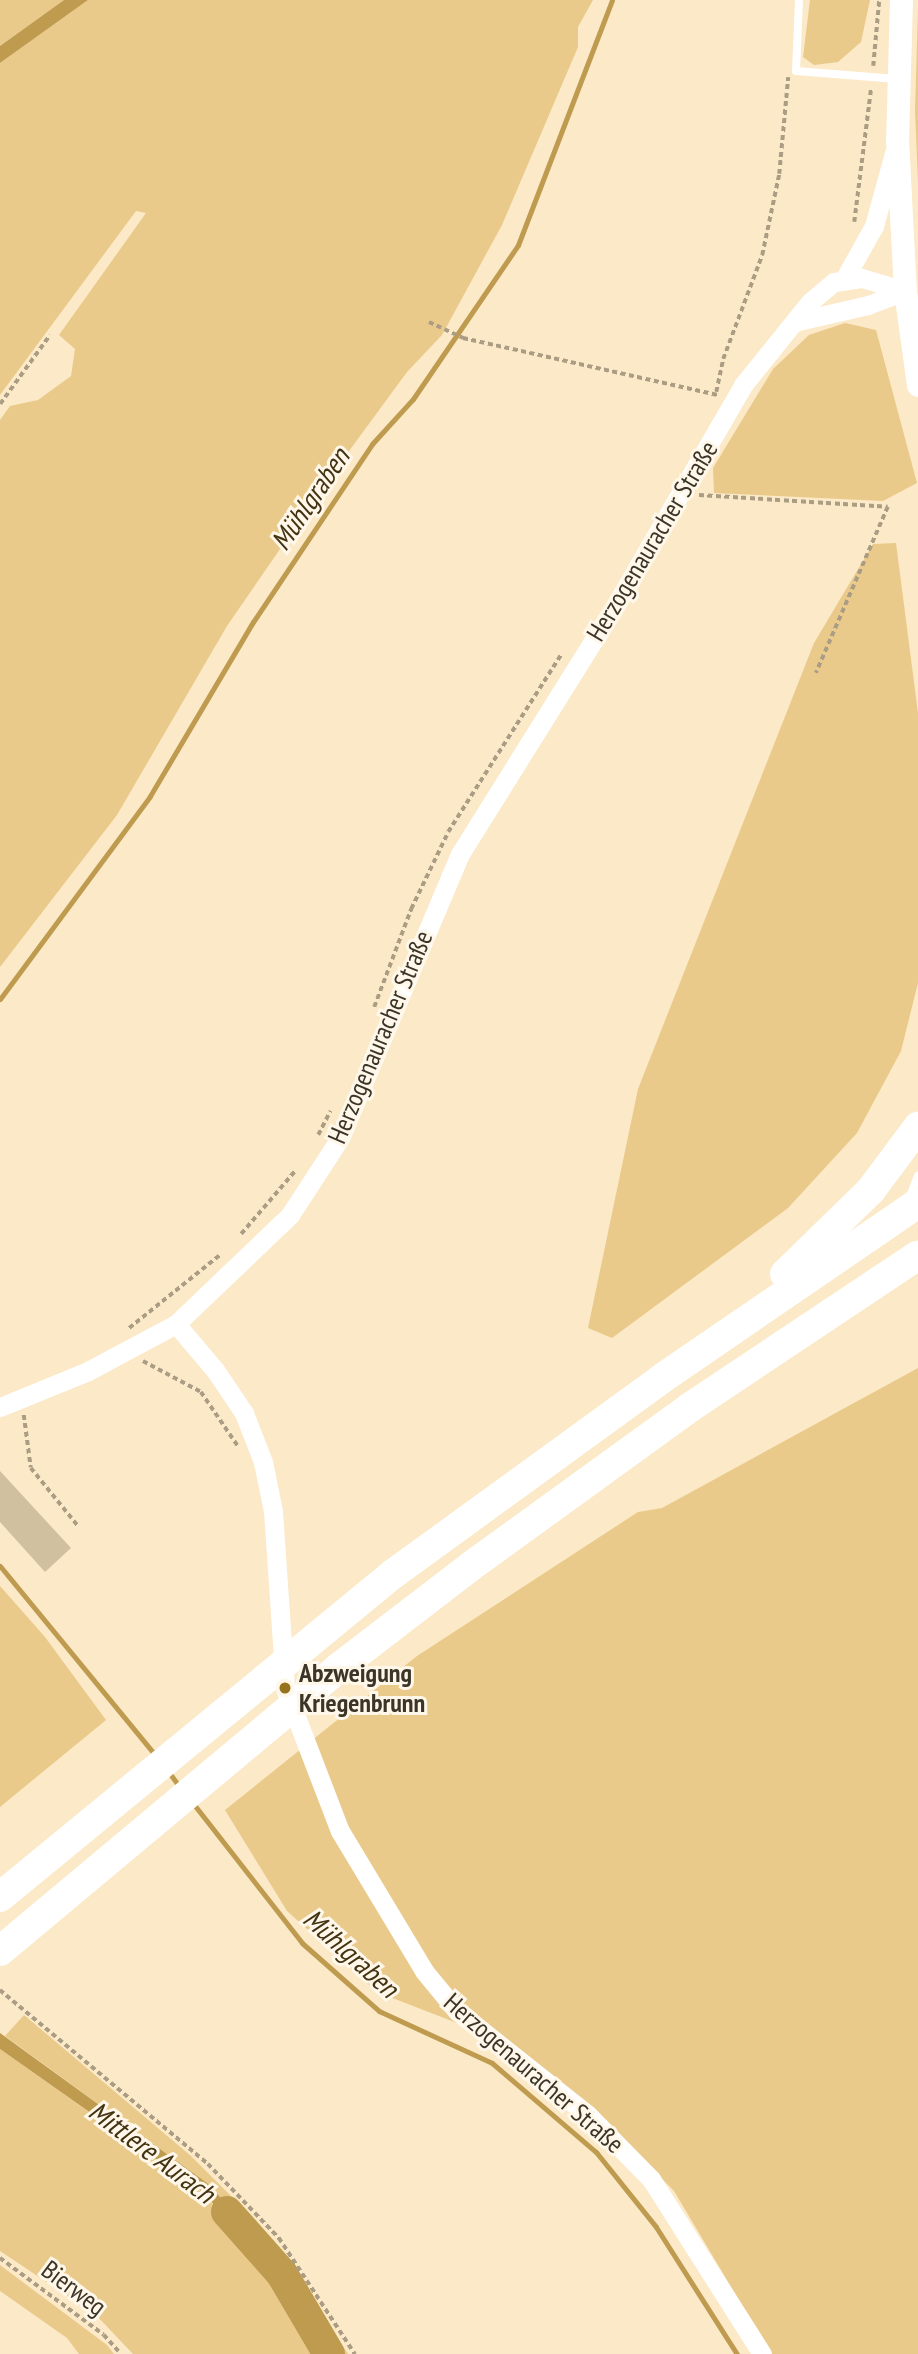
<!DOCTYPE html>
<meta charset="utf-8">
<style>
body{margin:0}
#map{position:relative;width:918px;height:2354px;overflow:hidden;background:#fbe9c7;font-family:"PT Sans Narrow",sans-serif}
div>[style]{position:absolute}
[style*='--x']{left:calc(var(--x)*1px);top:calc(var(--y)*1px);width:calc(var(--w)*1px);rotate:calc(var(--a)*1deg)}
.green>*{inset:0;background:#eaca8a}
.water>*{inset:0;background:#bf9b50}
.stream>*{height:5px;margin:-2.5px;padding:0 2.5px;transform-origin:2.5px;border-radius:2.5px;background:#bf9b50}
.river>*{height:32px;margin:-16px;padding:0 16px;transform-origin:16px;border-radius:16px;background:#bf9b50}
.building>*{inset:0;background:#d1c09f}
.path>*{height:3.5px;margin-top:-1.75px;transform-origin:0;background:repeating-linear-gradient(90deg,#aa9d84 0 5px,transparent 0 8.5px)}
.service>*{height:8px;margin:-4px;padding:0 4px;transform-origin:4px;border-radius:4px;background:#fff}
.tertiary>*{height:19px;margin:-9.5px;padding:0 9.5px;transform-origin:9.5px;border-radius:9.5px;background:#fff}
.secondary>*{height:23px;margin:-11.5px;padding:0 11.5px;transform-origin:11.5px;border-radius:11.5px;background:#fff}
.motorway>*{height:30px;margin:-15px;padding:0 15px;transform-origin:15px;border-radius:15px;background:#fff}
.dots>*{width:19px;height:19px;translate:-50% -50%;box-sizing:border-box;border:4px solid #fff8ea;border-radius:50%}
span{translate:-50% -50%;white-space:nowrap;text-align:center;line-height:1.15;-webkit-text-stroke:6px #fff8ea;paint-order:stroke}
.street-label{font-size:26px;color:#3b3527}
.poi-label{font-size:26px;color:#3b3527;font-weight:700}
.left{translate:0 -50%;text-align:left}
.water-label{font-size:28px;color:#433312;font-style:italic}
</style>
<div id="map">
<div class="green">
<div style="clip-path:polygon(0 0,64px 0,0 46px)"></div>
<div style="clip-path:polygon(88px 0,593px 0,578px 27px,578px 47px,502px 225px,442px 335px,407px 372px,327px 481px,227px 626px,117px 815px,0 967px,0 420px,10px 406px,38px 400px,71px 376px,75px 349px,59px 335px,146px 213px,136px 211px,0 395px,0 63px)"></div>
<div style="clip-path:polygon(810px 0,870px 0,861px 42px,838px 62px,814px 65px,803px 57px)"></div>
<div style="clip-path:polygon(918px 10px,918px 184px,915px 110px)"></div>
<div style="clip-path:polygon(845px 323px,876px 330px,917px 483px,883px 501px,714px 493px,713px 468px,773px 369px,809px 335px)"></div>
<div style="clip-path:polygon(896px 543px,918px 713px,918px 983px,901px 1051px,857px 1133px,788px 1208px,612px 1338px,588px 1328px,638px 1089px,814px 643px,873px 544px)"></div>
<div style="clip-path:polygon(918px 1368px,918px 2354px,771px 2354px,674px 2191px,615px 2131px,506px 2042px,377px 1992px,287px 1911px,225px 1810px,417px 1656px,638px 1512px,662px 1508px)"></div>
<div style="clip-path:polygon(0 1586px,45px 1637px,106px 1720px,0 1807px)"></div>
<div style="clip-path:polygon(24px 2015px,191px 2156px,243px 2208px,287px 2259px,348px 2354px,133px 2354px,96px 2315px,0 2251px,0 2049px,204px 2194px,251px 2249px,207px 2183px,5px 2036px)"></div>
<div style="clip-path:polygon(0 2265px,107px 2345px,114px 2354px,79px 2354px,67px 2338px,0 2291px)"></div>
</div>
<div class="water">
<div style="clip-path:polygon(64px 0,88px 0,0 63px,0 46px)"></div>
<div style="clip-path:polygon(0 2033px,207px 2183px,260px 2241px,251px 2249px,204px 2193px,0 2049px)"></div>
</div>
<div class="stream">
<div style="--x:0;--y:999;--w:252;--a:-53.5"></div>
<div style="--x:150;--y:796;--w:202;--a:-59.4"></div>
<div style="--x:253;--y:622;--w:214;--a:-56.2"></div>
<div style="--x:372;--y:444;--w:61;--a:-47.7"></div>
<div style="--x:413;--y:399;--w:186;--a:-55.7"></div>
<div style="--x:518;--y:245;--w:262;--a:-69"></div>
<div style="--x:0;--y:1566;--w:244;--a:50.6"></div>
<div style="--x:168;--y:1771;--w:22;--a:54"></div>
<div style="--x:192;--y:1802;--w:179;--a:52"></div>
<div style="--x:302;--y:1943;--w:103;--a:41.4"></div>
<div style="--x:379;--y:2011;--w:124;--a:24.7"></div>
<div style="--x:492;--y:2063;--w:137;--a:40.6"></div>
<div style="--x:596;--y:2152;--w:96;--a:51.3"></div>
<div style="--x:656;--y:2227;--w:151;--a:57.5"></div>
</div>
<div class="river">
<div style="--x:227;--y:2212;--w:83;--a:48.4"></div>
<div style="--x:282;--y:2274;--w:93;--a:59.6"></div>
</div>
<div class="building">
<div style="clip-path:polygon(0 1471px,71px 1548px,45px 1572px,0 1522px)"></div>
</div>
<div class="path">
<div style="--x:873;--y:66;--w:66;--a:-84.8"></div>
<div style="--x:854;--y:222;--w:135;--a:-82.8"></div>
<div style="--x:429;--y:322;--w:38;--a:25"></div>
<div style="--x:463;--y:338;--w:261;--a:12.6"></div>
<div style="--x:716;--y:392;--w:34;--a:-78"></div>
<div style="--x:723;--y:359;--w:111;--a:-69.4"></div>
<div style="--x:762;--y:255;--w:83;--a:-78.1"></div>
<div style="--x:779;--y:174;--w:97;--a:-84.7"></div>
<div style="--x:0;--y:404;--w:85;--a:-54.1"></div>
<div style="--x:699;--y:495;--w:189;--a:3.6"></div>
<div style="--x:888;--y:507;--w:181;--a:113.4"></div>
<div style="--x:374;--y:1007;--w:105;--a:-69.3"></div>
<div style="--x:411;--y:909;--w:85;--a:-64.3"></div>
<div style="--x:448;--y:832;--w:212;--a:-57.5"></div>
<div style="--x:318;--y:1135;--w:27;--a:-63"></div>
<div style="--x:241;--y:1234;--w:83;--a:-49.4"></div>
<div style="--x:129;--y:1328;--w:118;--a:-38.8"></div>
<div style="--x:143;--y:1361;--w:66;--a:28.1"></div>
<div style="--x:201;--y:1392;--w:65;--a:55.6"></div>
<div style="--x:24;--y:1415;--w:53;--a:82.5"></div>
<div style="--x:31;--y:1468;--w:76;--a:50.9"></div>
<div style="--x:0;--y:1990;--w:271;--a:39.9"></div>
<div style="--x:208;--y:2164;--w:103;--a:46.2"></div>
<div style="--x:279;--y:2238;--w:139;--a:56.8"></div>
<div style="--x:0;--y:2258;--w:129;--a:36.5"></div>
<div style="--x:104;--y:2335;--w:25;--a:48"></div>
</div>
<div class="service">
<div style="--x:799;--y:0;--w:71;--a:92.4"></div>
<div style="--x:796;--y:71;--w:101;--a:4.5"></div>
<div style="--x:909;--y:1199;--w:25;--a:-69"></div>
</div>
<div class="tertiary">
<div style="--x:845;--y:278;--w:60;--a:-60.9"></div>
<div style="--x:874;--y:226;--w:76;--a:-74.7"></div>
<div style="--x:794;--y:322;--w:76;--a:-12.9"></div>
<div style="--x:868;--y:305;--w:40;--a:-21"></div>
<div style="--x:176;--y:1324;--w:60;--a:49.7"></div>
<div style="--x:215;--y:1370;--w:52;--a:56"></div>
<div style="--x:244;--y:1413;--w:53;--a:68.8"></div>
<div style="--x:263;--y:1462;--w:50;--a:78.5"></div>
<div style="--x:273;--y:1511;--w:177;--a:86.1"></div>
<div style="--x:285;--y:1688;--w:153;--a:69"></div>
<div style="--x:340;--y:1831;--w:163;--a:59"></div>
<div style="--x:424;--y:1971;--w:52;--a:50.5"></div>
<div style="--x:457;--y:2011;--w:167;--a:38.4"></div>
<div style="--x:588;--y:2115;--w:90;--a:45.5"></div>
<div style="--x:651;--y:2179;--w:207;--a:57.6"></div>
<div style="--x:0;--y:1407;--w:95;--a:-22.2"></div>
<div style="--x:88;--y:1371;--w:100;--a:-28.1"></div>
<div style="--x:176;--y:1324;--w:158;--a:-43.7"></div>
<div style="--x:290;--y:1215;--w:92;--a:-57"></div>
<div style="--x:340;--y:1138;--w:308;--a:-67.1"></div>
<div style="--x:460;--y:854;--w:298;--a:-58"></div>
<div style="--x:618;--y:601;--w:250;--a:-59.9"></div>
<div style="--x:743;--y:385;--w:107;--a:-51.1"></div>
<div style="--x:810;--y:302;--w:31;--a:-40"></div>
<div style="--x:834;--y:282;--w:28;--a:-8"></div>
<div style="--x:862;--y:278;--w:45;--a:16.8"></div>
</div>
<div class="secondary">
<div style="--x:901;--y:0;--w:139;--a:91.6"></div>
<div style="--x:897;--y:139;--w:152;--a:87"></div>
<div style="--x:905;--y:291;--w:95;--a:82.1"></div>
</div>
<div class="motorway">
<div style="--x:785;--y:1274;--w:120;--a:-44.3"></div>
<div style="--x:871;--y:1190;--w:79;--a:-53.3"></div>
<div style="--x:0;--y:1897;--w:509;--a:-39.42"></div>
<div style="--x:393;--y:1574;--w:335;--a:-36"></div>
<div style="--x:664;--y:1377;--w:308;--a:-34.4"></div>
<div style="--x:0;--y:1951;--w:439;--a:-39.9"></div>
<div style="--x:337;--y:1669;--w:178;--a:-37.5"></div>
<div style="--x:478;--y:1561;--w:261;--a:-35.9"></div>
<div style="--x:689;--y:1408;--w:275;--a:-33.7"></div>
</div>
<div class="dots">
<div style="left:285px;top:1688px;background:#97721c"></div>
</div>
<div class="street-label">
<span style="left:652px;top:541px;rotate:-59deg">Herzogenauracher Straße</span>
<span style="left:380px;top:1037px;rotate:-67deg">Herzogenauracher Straße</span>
<span style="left:534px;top:2073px;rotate:41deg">Herzogenauracher Straße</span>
<span style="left:74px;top:2288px;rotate:37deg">Bierweg</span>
</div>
<div class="poi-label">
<span class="left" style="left:299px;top:1688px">Abzweigung<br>Kriegenbrunn</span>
</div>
<div class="water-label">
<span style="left:310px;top:499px;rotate:-56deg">Mühlgraben</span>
<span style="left:351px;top:1953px;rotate:42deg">Mühlgraben</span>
<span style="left:152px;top:2152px;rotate:37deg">Mittlere Aurach</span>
</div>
</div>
